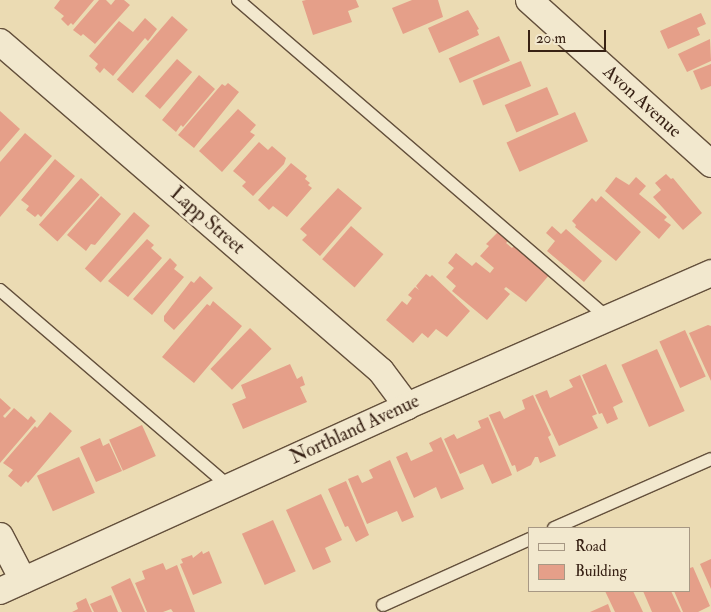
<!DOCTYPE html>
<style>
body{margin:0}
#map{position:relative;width:711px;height:612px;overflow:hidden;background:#ebdbb3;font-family:"IM FELL Double Pica",serif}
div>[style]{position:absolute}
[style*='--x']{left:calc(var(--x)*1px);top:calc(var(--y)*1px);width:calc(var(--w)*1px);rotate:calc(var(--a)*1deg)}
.building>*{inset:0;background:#e59f89;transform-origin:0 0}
.roads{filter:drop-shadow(1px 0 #64503c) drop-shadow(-1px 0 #64503c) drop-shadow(0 1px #64503c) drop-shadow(0 -1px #64503c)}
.lane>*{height:12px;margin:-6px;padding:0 6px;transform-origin:6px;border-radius:6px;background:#f2e8ce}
.street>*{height:26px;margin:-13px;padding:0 13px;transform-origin:13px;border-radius:13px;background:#f2e8ce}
span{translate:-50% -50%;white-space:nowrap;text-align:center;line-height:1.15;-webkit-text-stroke:4.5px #f2e8ce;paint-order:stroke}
.street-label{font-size:19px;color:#372114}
.legend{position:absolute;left:528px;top:527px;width:162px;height:65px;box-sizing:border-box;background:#f2e8ce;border:1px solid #a79884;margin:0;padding:6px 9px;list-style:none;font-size:15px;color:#372114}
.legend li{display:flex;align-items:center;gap:10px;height:25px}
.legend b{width:25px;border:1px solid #a79884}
.scale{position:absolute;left:528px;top:30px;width:78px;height:22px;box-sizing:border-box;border:2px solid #372114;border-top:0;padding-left:6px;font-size:15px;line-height:18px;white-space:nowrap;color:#372114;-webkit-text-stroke:4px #f2e8ce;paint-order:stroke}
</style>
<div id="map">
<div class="building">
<div style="clip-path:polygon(60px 0,94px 0,73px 25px,71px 23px,68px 26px,61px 19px,64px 16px,54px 8px)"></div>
<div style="clip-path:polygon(99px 0,106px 0,111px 5px,115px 0,124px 0,130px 5px,95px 44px,83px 34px,81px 36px,73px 30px)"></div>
<div style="clip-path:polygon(306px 0,356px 0,359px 7px,348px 11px,352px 22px,313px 35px,302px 1px)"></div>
<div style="clip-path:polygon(412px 0,438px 0,443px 17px,403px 34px,392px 8px)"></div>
<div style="clip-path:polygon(468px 10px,479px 29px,477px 30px,479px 35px,439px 53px,428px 28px)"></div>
<div style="clip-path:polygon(701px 13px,706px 24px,697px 28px,700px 35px,668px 49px,660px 31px)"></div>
<div style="left:172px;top:16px;width:21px;height:84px;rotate:41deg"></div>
<div style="clip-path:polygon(145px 18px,157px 29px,148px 41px,145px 38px,113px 76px,104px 68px,100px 73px,95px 68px,98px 64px,89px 56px,119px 21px,133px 32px)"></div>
<div style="left:499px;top:36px;width:27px;height:55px;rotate:66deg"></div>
<div style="clip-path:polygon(710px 39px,711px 61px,687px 72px,678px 54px)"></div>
<div style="left:177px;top:59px;width:20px;height:49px;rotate:41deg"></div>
<div style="left:521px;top:61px;width:27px;height:52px;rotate:68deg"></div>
<div style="clip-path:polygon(711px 64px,711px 86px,701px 90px,693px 71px)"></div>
<div style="clip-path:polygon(199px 75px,215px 89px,183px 127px,181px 125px,176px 132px,162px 120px)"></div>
<div style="clip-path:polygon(228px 83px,239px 92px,194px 148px,178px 135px,222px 84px,225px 86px)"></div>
<div style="left:547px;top:87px;width:30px;height:46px;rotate:67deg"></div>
<div style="clip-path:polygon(238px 109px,256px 125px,250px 132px,255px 135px,222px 172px,199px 151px)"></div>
<div style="clip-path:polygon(0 111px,20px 129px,0 152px)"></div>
<div style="left:575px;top:112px;width:32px;height:75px;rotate:66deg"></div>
<div style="clip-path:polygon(25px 133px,52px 156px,0 217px,0 162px)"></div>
<div style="clip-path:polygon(259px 142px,268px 150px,272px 146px,286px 158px,284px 164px,253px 196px,242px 186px,246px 182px,233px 171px)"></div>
<div style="clip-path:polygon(55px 159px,75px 176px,41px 217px,38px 214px,35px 217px,26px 210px,29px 206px,21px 200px)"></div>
<div style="clip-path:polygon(291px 163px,307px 176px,305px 179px,310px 183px,308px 185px,312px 188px,287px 217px,273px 206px,269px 210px,258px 200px)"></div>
<div style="clip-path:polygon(666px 174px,671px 179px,673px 178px,702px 213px,683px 230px,653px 197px,661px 190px,655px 183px)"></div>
<div style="clip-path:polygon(616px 177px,629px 185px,636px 177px,646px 186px,639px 194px,667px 217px,664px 220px,671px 225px,659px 239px,605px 191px)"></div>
<div style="left:81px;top:178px;width:25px;height:63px;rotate:42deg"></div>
<div style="clip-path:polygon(338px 188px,362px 208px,320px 256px,302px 240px,307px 235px,300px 229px)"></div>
<div style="clip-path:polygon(101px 196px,121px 214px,95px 245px,91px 244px,86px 251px,67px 235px)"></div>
<div style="clip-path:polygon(601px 196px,641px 232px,616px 261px,575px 227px,576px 225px,572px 221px,592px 198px,596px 202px)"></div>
<div style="left:134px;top:212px;width:21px;height:75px;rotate:41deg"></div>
<div style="left:351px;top:226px;width:43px;height:44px;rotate:41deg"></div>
<div style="clip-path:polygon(552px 226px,561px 234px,566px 229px,602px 261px,584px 282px,547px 251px,555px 241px,546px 233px)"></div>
<div style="clip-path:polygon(499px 231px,509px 240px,506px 243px,512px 248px,516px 244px,550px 274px,526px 302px,506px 287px,504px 289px,510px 294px,487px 320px,452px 291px,456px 286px,446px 277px,454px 268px,448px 263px,456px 253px,472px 266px,476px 262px,490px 273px,494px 268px,480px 256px,489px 246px,486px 244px)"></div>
<div style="clip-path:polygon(147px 239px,154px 245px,151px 248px,162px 258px,128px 297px,108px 281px)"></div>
<div style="clip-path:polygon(170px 258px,177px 265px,174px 269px,184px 277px,152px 315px,133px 299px)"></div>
<div style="clip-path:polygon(426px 274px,430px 277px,432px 275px,470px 311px,447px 337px,436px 329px,428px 338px,422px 333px,413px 343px,386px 320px,402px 301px,407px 305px,412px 298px,408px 295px,415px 287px,419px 290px,416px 286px)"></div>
<div style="clip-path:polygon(200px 276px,213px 288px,174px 330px,164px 321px,164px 316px,191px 281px,194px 283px)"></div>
<div style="clip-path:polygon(213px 301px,242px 326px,194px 383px,162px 357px,207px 304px,210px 306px)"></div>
<div style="clip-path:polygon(708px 325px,711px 326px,711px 381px,689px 333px)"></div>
<div style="left:250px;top:328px;width:30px;height:57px;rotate:44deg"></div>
<div style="left:685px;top:330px;width:51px;height:28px;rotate:66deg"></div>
<div style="left:657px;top:349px;width:68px;height:39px;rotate:66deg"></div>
<div style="clip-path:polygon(290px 364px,297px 379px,302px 376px,305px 385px,300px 387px,307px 402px,243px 429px,232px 404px,246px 398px,241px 385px)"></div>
<div style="clip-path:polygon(606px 364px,623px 402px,613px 407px,618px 419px,607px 424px,602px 413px,599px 414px,582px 375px)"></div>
<div style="clip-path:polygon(580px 375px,597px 414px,592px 416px,598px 428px,559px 446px,535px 395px,547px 390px,550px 398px,573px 387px,569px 380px)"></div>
<div style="clip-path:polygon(533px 395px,551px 435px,548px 437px,556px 456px,540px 463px,538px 457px,535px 457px,531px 465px,517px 472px,515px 465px,512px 466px,489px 415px,500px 411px,504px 419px,525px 409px,522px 400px)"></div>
<div style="clip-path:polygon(0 398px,11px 408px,3px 416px,5px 418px,14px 408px,28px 420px,31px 416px,36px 421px,0 463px)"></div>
<div style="clip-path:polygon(50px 412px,72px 431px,28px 483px,26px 481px,21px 487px,8px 476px,13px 470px,3px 463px,35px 426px,37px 428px)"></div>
<div style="clip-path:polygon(488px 417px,512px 475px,492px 484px,483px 464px,460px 474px,444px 439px,454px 434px,457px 439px,481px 428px,478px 421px)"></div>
<div style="left:142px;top:425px;width:34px;height:36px;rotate:66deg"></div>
<div style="clip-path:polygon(441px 437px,464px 489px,441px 499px,436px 487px,414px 498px,396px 457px,407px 452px,411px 461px,433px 451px,429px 443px)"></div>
<div style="clip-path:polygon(100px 438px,103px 446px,109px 443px,122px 471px,96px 482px,80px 447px)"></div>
<div style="left:79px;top:457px;width:39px;height:46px;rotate:66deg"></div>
<div style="clip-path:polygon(390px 460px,414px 517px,402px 522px,397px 511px,367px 524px,348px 479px,358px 475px,362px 483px,373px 478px,369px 470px)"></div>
<div style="clip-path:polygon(346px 481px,369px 535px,356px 542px,348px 526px,345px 527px,328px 489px)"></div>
<div style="clip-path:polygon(321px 494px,342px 540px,325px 548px,331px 562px,313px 570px,286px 510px)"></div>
<div style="left:273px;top:520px;width:56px;height:34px;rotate:66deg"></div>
<div style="clip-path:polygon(202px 551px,203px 554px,209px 551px,222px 583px,193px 595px,180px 564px,183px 563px,181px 559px,192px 555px,193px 558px)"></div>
<div style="clip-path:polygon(711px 559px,711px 589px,700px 564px)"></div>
<div style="clip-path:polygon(163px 563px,166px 570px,177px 565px,195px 612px,173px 612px,171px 609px,163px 612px,147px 612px,135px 583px,145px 579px,142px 571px)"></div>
<div style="clip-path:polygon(693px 567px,710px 606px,698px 612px,683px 612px,674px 591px,690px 591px,690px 568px)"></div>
<div style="clip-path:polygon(130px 578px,145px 612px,122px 612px,111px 587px)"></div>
<div style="clip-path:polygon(605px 591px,633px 591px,643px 612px,615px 612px)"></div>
<div style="clip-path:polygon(643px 591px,671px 591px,681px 612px,652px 612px)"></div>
<div style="clip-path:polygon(111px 595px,118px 612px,94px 612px,90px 604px)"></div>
<div style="clip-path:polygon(86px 598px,92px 612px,72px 612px,78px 609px,76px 603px)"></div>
<div style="clip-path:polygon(608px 604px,611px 612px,590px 612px)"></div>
</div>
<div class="roads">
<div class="lane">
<div style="--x:238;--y:0;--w:489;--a:40.7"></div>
<div style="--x:0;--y:290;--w:303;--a:40.6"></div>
<div style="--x:554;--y:528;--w:171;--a:-23.7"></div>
<div style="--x:383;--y:605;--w:161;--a:-24.2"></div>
</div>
<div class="street">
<div style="--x:529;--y:0;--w:245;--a:42"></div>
<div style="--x:0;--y:42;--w:503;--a:40.81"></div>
<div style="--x:381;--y:371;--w:44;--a:53.4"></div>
<div style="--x:0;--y:536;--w:50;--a:62.4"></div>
<div style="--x:0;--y:591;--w:447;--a:-24.4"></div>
<div style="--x:407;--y:406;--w:332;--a:-23.6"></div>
</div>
</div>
<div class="street-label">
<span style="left:642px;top:102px;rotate:42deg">Avon Avenue</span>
<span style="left:207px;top:221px;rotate:41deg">Lapp Street</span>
<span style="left:355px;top:430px;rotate:-25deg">Northland Avenue</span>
</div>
<ul class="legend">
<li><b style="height:6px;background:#f2e8ce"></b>Road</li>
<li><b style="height:14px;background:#e59f89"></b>Building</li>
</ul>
<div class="scale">20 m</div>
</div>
